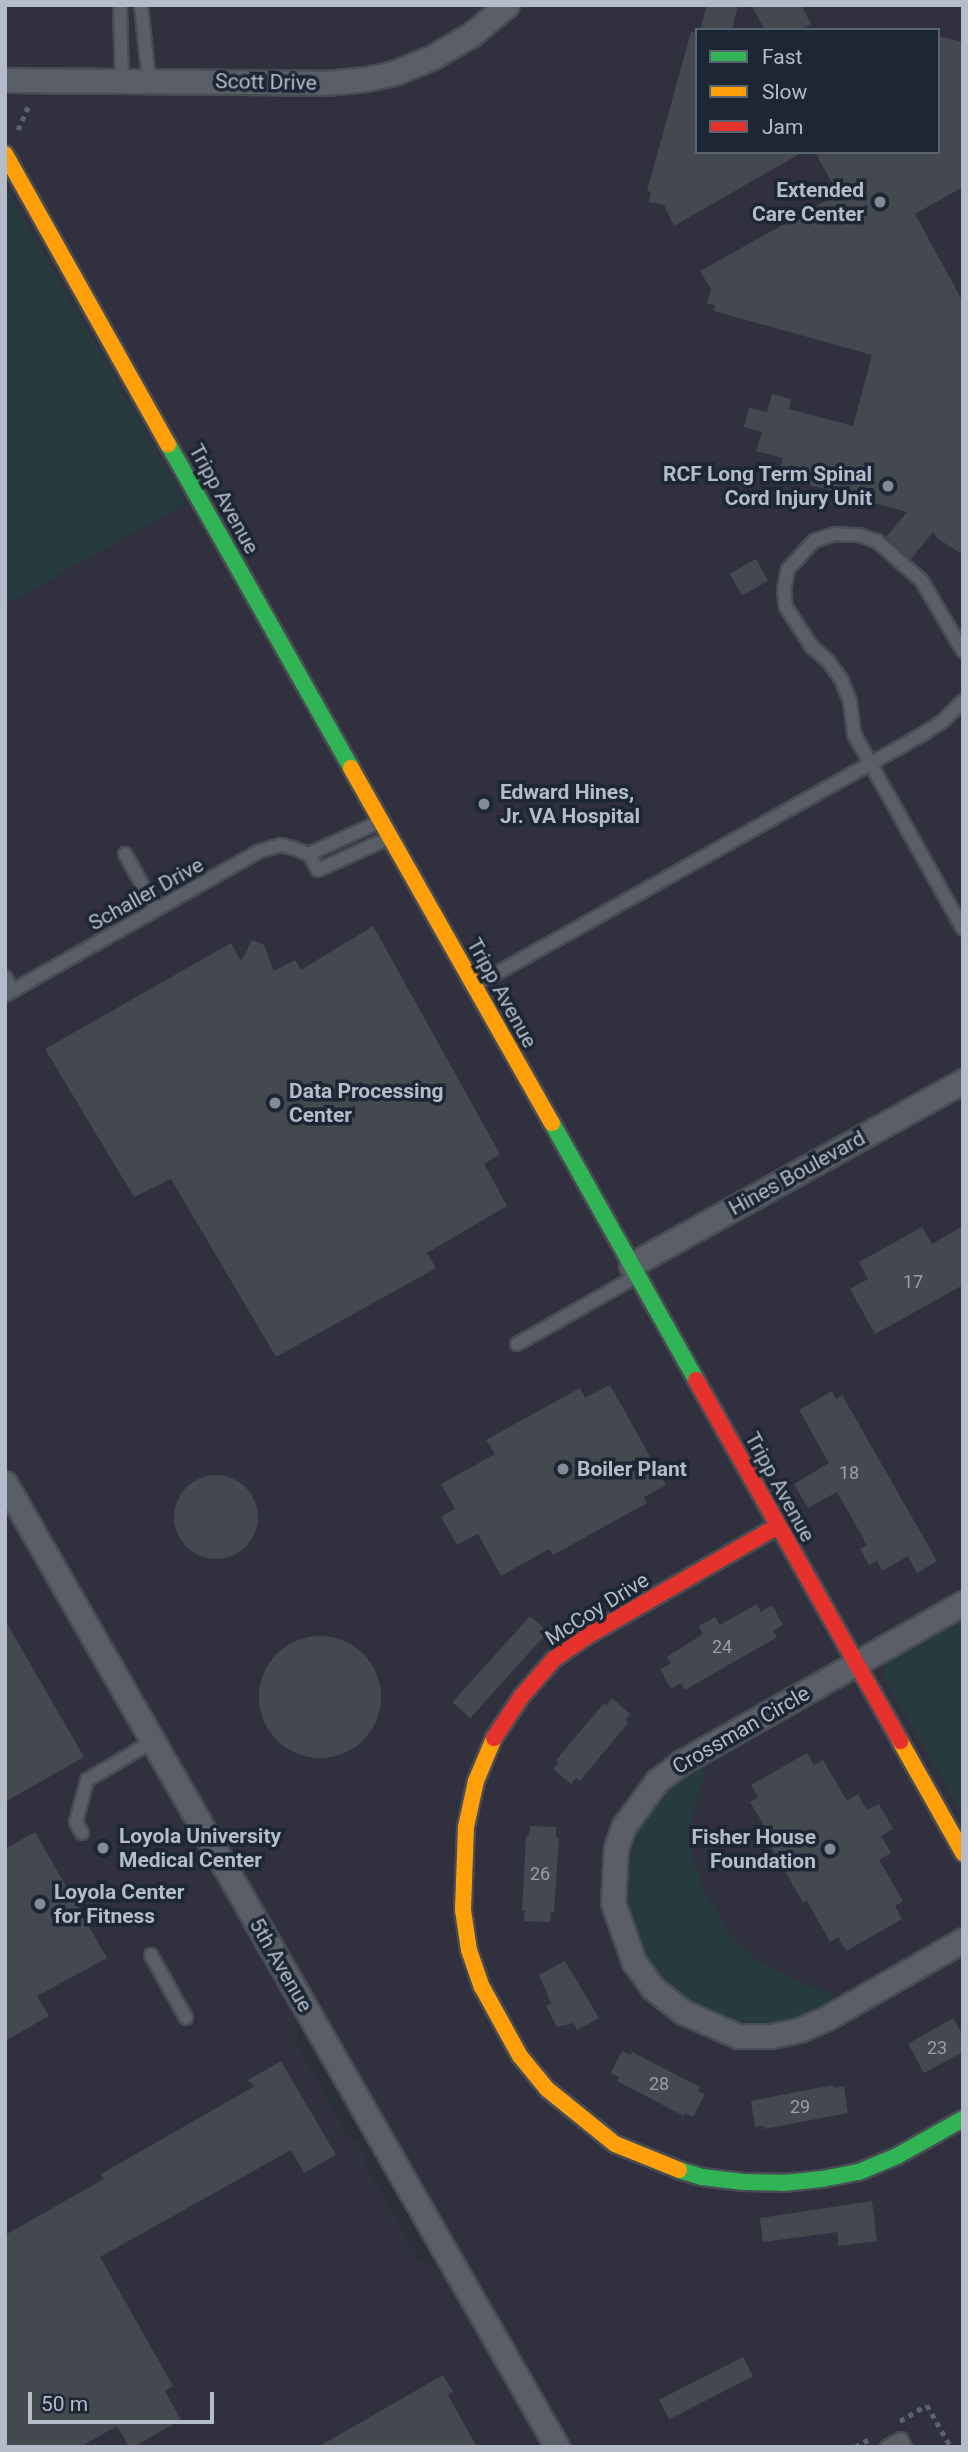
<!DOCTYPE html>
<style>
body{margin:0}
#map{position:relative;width:968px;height:2452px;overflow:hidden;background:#2a3038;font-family:Roboto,sans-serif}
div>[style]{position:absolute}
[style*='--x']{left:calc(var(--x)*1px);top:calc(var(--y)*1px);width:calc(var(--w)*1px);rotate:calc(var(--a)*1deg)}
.medical>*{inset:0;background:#31303e}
.green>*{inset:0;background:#273a3e}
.building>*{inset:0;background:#444950;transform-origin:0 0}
.round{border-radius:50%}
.path>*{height:4.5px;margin-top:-2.25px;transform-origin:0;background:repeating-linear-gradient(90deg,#5d636a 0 5px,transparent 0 10px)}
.roads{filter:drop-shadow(2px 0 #484c53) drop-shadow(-2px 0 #484c53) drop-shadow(0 2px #484c53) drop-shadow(0 -2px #484c53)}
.lane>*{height:12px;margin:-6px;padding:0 6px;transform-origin:6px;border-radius:6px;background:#5a5e66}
.street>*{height:23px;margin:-11.5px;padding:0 11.5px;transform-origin:11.5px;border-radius:11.5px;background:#5a5e66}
.fast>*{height:16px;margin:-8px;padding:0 8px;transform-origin:8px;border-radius:8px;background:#30b455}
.slow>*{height:16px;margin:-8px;padding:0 8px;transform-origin:8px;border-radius:8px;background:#ff9f0a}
.jam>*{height:16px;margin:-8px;padding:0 8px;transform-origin:8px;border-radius:8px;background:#e5322d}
.dots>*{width:19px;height:19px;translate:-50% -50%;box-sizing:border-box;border:4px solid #1d2633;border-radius:50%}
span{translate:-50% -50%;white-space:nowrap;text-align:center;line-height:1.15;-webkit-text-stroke:7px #1d2633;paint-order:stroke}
.number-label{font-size:18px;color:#989fab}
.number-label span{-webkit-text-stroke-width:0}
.street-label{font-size:21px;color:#b4bcc9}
.poi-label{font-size:21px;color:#b4bcc9;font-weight:700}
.right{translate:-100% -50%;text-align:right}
.left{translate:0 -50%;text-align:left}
.frame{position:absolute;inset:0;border:7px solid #b4bcc9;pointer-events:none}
.legend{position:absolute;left:695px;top:28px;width:245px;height:126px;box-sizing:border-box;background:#1d2633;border:2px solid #59626f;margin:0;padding:9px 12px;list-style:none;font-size:21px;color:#b4bcc9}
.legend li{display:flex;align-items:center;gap:14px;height:35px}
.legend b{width:35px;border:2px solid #59626f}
.scale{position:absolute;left:28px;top:2392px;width:186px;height:32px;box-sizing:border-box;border:4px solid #b4bcc9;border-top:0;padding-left:9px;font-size:21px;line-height:24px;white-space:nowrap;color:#b4bcc9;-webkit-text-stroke:5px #1d2633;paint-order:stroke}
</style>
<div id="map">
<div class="medical">
<div style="clip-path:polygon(evenodd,5px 5px,963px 5px,963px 2447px,572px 2447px,5px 1456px,5px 5px,697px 30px,938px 30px,938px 152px,697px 152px,697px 30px)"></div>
<div style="clip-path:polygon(5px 1510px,299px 2021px,297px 2044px,349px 2138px,357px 2140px,365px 2154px,364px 2162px,419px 2260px,440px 2268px,542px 2447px,5px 2447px)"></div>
</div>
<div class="green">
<div style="clip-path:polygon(5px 185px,186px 503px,5px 605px)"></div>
<div style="clip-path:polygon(963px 1612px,963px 1816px,885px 1680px,884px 1668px,888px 1656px)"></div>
<div style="clip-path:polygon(704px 1763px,707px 1768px,693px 1809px,692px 1854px,704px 1889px,730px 1936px,759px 1962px,840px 1999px,808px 2019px,781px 2024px,741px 2023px,703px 2013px,667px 1986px,642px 1951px,628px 1916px,628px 1873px,638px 1832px,663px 1795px,695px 1767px)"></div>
</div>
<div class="building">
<div style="clip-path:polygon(707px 5px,738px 5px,732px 30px,700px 30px)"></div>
<div style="clip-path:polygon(751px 5px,801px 5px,811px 24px,799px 30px,765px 30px)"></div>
<div style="clip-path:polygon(691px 32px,697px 33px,697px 152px,803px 152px,674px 226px,664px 205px,649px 202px,651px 192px,647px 191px)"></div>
<div style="clip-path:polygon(938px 36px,963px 42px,963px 187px,915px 214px,963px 302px,963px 555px,937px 538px,933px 532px,911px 559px,886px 537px,907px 512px,778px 476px,783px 458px,756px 451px,762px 432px,744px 427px,749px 408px,767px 412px,772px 394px,791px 399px,789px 409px,853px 426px,872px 355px,714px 311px,715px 305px,707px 304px,711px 289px,700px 271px,838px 194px,815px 152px,938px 152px)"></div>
<div style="left:756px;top:559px;width:25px;height:30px;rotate:61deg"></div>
<div style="clip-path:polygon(373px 926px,500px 1154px,484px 1164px,507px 1206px,427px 1253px,436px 1268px,276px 1357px,171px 1179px,134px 1197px,45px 1049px,231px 943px,241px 961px,252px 940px,264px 945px,274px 971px,295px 960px,301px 970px)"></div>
<div style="clip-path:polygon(963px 1226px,963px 1285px,875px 1334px,850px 1289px,868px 1279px,859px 1262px,922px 1227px,932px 1244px)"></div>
<div style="clip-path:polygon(610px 1385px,666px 1485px,644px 1497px,647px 1503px,553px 1555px,549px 1549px,501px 1576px,478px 1534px,457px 1545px,441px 1517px,455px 1509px,441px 1484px,495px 1454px,486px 1440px,580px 1388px,585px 1398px)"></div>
<div style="clip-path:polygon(832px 1391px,836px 1399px,842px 1395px,937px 1561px,917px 1573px,908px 1556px,882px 1571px,877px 1561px,869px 1565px,860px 1549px,867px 1545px,837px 1492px,808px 1508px,794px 1484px,829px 1463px,799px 1410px)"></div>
<div class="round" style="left:174px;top:1475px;width:84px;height:84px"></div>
<div style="clip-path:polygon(757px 1604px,761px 1612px,772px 1605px,783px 1625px,773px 1631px,777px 1637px,685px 1690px,681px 1683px,671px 1689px,660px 1669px,671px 1663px,667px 1657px,703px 1634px,699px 1626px,715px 1617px,720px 1625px)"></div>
<div style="left:530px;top:1616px;width:24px;height:116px;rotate:42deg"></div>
<div style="clip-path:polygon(5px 1620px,84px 1757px,5px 1802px)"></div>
<div class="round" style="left:259px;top:1636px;width:122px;height:122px"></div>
<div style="clip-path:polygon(612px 1698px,630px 1714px,625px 1720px,628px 1723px,580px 1781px,576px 1778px,571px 1784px,553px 1769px,558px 1763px,556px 1760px,604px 1703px,607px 1705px)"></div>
<div style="clip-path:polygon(807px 1753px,814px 1765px,823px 1760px,847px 1801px,858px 1794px,867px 1810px,879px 1804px,893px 1829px,881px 1836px,891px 1853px,879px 1860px,903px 1901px,895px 1906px,902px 1919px,846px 1951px,838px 1937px,830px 1942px,807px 1901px,803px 1903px,770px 1845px,774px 1842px,750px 1802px,758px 1797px,751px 1785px)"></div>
<div style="clip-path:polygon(530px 1826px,556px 1827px,556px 1838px,559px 1838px,554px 1913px,551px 1912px,550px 1922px,524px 1921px,525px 1911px,522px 1911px,526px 1836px,529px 1836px)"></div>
<div style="clip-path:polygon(35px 1832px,107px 1958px,37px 1996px,49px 2016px,5px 2041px,5px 1849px)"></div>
<div style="clip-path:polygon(565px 1961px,599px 2018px,577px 2030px,573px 2023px,557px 2027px,546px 2006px,551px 2003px,539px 1975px)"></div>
<div style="clip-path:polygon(953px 2018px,963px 2036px,963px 2052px,924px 2073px,908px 2044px)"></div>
<div style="clip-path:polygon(622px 2051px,631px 2055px,632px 2052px,700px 2087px,698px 2091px,705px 2094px,693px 2117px,685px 2113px,684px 2116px,617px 2081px,619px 2077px,611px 2073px)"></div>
<div style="clip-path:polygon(281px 2061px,336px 2155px,304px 2173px,291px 2150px,100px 2257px,173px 2386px,165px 2391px,181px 2420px,133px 2447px,129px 2447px,117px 2426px,80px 2447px,5px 2447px,5px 2235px,104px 2179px,101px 2174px,255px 2086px,248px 2080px)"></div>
<div style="clip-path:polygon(833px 2085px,834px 2088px,844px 2086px,848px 2113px,764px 2129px,764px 2126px,755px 2127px,751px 2101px)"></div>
<div style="clip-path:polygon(872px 2201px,877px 2241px,838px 2246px,838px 2232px,763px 2242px,760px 2218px)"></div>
<div style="left:743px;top:2357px;width:22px;height:94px;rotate:63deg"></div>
<div style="clip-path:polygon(443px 2375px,453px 2392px,448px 2395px,477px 2447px,318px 2447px)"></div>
</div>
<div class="path">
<div style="--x:18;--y:130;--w:28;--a:-67"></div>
<div style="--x:900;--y:2421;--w:31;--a:-31"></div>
<div style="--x:927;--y:2405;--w:48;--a:60.3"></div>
<div style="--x:855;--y:2447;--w:18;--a:-29"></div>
</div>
<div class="roads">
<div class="lane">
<div style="--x:120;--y:5;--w:76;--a:88.5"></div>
<div style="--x:141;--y:5;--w:76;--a:84"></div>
<div style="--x:963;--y:651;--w:81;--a:-120.4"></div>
<div style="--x:922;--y:581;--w:60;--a:-138.4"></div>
<div style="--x:877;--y:541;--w:19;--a:-162"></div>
<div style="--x:859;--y:535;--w:24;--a:-178"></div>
<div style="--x:835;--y:534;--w:22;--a:162"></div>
<div style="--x:814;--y:541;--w:38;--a:133"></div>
<div style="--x:788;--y:569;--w:20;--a:101"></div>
<div style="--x:784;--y:589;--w:18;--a:84"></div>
<div style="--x:786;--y:607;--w:48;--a:57"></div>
<div style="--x:812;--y:647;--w:23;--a:41"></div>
<div style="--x:829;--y:662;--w:21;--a:55"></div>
<div style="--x:841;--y:679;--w:24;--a:68"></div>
<div style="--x:850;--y:701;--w:33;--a:83"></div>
<div style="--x:854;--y:734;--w:223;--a:60.8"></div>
<div style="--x:125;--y:854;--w:63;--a:60.6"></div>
<div style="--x:309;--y:854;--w:79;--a:-24.6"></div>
<div style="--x:5;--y:977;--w:16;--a:60"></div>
<div style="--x:474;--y:986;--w:515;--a:-29.3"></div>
<div style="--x:923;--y:734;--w:24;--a:-33"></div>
<div style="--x:943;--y:721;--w:28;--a:-45"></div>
<div style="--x:5;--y:995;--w:293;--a:-29.5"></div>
<div style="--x:260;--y:851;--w:22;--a:-16"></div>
<div style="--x:281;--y:845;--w:12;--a:14"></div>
<div style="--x:293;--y:848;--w:17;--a:21"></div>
<div style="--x:309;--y:854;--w:18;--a:61"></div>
<div style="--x:318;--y:870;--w:78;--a:-24.3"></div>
<div style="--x:517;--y:1344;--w:138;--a:-29.5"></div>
<div style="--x:82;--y:1833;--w:13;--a:-119"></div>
<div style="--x:76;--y:1822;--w:43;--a:-75.3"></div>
<div style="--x:87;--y:1780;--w:77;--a:-30.6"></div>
<div style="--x:151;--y:1955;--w:72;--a:60.9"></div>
<div style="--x:887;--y:2447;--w:16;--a:-30"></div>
<div style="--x:901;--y:2439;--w:9;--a:63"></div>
</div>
<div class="street">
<div style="--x:5;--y:80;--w:321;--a:0.5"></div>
<div style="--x:326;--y:83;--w:40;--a:-5.7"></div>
<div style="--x:366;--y:79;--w:29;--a:-12"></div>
<div style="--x:394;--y:73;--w:42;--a:-22.3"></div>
<div style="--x:433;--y:57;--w:45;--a:-30.5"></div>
<div style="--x:472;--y:34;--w:45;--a:-39.6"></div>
<div style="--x:631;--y:1265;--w:380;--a:-29"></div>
<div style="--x:5;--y:1483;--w:1111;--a:60.2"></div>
<div style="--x:963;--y:1603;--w:323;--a:150.5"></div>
<div style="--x:682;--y:1762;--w:31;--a:143"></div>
<div style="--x:657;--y:1781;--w:56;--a:126.3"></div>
<div style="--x:624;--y:1826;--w:23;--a:110"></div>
<div style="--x:616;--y:1848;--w:55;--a:93.1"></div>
<div style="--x:613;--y:1903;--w:63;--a:70.4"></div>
<div style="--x:634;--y:1962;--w:32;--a:54"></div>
<div style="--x:653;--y:1988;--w:38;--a:39"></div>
<div style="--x:683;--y:2012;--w:60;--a:23.6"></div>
<div style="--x:738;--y:2036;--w:33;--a:0"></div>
<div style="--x:771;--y:2036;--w:29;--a:-12"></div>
<div style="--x:799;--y:2030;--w:30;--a:-23"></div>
<div style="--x:827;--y:2018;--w:157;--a:-29.8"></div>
</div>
<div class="fast">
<div style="--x:168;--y:444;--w:372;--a:60.5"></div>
<div style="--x:552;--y:1123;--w:295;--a:60.7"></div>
<div style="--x:679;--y:2170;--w:24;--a:17"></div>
<div style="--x:702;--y:2177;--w:42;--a:6.8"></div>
<div style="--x:744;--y:2182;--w:39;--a:1"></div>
<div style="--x:783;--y:2183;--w:39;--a:-6"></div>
<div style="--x:822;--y:2179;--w:38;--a:-11"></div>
<div style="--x:859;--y:2172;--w:41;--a:-22.8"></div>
<div style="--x:897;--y:2156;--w:76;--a:-29.3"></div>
</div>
<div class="slow">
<div style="--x:5;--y:154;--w:333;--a:60.7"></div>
<div style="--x:351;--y:768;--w:408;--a:60.5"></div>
<div style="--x:494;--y:1738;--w:47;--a:112.7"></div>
<div style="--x:476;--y:1781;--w:47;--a:102.3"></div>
<div style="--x:466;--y:1827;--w:83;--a:92.1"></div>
<div style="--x:463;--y:1910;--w:40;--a:81.5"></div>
<div style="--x:469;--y:1950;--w:39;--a:71"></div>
<div style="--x:482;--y:1987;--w:79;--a:61.2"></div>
<div style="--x:520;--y:2056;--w:43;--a:50.7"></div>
<div style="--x:547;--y:2089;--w:87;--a:39"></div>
<div style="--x:615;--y:2144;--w:69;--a:22.1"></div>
<div style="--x:900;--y:1741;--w:129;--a:60.6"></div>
</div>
<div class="jam">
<div style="--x:696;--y:1380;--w:415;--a:60.5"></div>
<div style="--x:494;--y:1738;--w:49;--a:-56.6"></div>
<div style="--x:521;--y:1697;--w:50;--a:-49"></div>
<div style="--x:554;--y:1659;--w:42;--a:-34.4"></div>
<div style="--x:589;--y:1635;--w:218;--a:-30"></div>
</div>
</div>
<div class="dots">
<div style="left:880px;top:202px;background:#848b96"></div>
<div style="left:888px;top:486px;background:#848b96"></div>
<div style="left:484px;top:804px;background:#848b96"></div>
<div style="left:275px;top:1103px;background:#848b96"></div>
<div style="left:563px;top:1469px;background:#848b96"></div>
<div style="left:103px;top:1848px;background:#848b96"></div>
<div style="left:830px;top:1849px;background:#848b96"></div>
<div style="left:40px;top:1904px;background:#848b96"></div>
</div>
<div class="number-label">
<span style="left:913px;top:1282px">17</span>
<span style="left:849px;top:1473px">18</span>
<span style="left:722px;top:1647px">24</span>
<span style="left:540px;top:1874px">26</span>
<span style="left:937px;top:2048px">23</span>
<span style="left:659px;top:2084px">28</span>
<span style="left:800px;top:2107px">29</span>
</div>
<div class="street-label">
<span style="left:266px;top:82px;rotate:1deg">Scott Drive</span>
<span style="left:224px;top:499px;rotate:61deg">Tripp Avenue</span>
<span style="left:146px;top:894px;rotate:-29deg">Schaller Drive</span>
<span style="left:502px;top:993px;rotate:61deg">Tripp Avenue</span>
<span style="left:797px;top:1173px;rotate:-29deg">Hines Boulevard</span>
<span style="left:780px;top:1487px;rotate:61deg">Tripp Avenue</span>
<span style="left:597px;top:1609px;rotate:-32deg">McCoy Drive</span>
<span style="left:741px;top:1730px;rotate:-30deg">Crossman Circle</span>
<span style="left:281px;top:1965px;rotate:60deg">5th Avenue</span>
</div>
<div class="poi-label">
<span class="right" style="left:864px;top:202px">Extended<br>Care Center</span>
<span class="right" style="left:872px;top:486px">RCF Long Term Spinal<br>Cord Injury Unit</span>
<span class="left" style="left:500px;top:804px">Edward Hines,<br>Jr. VA Hospital</span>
<span class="left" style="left:289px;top:1103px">Data Processing<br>Center</span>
<span class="left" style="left:577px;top:1469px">Boiler Plant</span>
<span class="left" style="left:119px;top:1848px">Loyola University<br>Medical Center</span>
<span class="right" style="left:816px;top:1849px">Fisher House<br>Foundation</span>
<span class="left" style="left:54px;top:1904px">Loyola Center<br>for Fitness</span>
</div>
<div class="frame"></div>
<ul class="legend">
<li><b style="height:9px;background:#30b455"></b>Fast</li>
<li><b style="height:9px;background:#ff9f0a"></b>Slow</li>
<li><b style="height:9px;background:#e5322d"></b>Jam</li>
</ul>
<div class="scale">50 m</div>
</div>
